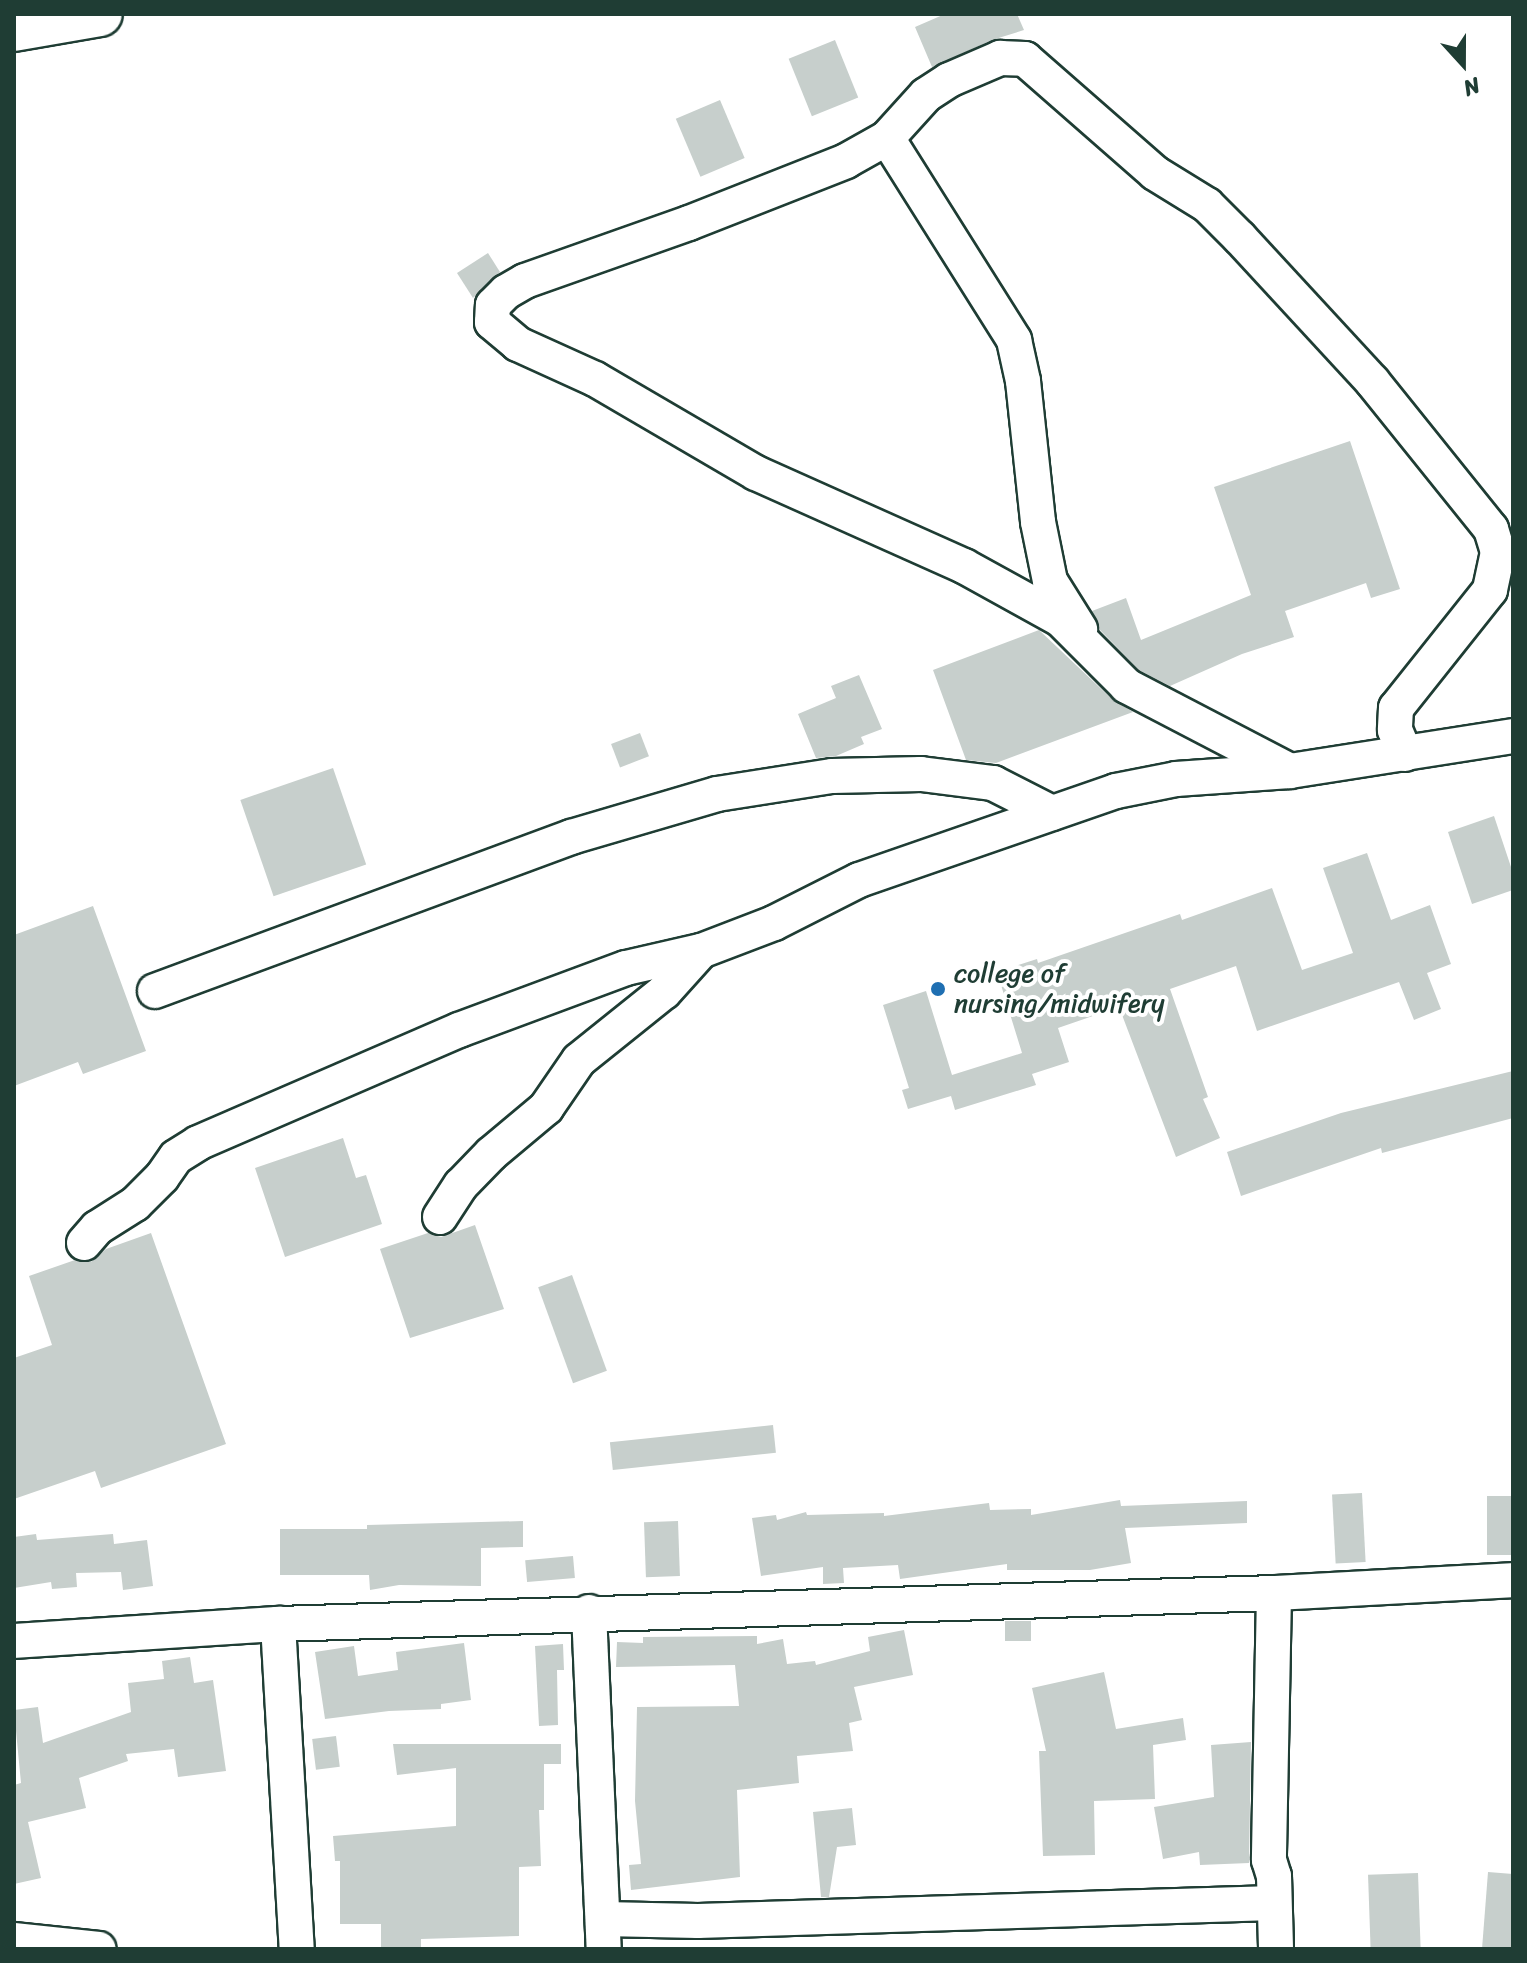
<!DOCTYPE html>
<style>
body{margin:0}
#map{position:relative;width:1527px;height:1963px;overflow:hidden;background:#fff;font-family:Sriracha,sans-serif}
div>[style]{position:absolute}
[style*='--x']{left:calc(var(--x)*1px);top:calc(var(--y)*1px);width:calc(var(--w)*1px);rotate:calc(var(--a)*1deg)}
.building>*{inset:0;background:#c7cfcc;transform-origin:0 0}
.roads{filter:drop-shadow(2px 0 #1f3d34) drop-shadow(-2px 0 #1f3d34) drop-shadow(0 2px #1f3d34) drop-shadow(0 -2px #1f3d34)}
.minor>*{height:34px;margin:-17px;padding:0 17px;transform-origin:17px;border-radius:17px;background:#fff}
.major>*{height:44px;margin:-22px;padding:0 22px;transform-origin:22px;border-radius:22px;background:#fff}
.dots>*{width:22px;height:22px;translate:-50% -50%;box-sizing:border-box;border:4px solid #fff;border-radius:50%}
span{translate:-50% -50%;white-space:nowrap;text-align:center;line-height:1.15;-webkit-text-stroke:8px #fff;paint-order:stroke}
.poi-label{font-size:26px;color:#1f3d34}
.left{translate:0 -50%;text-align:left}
.frame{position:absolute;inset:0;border:16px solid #1f3d34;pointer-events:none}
.north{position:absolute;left:1423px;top:24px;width:80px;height:80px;-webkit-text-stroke:6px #fff;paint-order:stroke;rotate:159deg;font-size:22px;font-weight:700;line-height:32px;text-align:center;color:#1f3d34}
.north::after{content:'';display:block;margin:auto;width:28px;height:36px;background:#1f3d34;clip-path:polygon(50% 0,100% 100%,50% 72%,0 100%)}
</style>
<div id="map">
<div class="building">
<div style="clip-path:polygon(945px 14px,1017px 14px,1024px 30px,992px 40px,932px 67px,915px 27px)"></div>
<div style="left:835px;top:40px;width:62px;height:50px;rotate:68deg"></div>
<div style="left:720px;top:100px;width:63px;height:48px;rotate:67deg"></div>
<div style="clip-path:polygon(488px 253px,500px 272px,473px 298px,457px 273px)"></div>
<div style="clip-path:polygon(1350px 441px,1400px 589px,1371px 598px,1366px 583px,1285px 611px,1294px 637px,1242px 654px,1170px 686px,1139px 670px,1100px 630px,1092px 611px,1126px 598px,1141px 640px,1251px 595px,1214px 487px)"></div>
<div style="clip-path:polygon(1039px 630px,1113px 700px,1133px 712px,996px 763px,966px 760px,933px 670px)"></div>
<div style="clip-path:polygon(859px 675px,882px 729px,861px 737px,864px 744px,836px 756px,816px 758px,798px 714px,836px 698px,831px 686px)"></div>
<div style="left:640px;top:733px;width:25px;height:31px;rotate:69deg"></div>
<div style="left:333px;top:768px;width:102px;height:98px;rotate:71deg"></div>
<div style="clip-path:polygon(1494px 816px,1513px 873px,1513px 890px,1472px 904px,1448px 832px)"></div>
<div style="clip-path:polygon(1367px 853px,1391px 920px,1430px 905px,1451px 964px,1427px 973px,1441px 1009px,1414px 1020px,1399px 982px,1257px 1031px,1236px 966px,1170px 989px,1208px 1097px,1203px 1099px,1220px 1138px,1176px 1157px,1119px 1007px,1058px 1028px,1069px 1062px,1032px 1074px,1036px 1085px,955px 1110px,951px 1096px,908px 1109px,902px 1090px,909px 1088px,883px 1005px,926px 991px,952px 1075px,1022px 1053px,997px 972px,1037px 959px,1038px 963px,1180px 914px,1182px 920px,1272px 888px,1302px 970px,1353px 953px,1323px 868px)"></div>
<div style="clip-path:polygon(93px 906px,146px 1051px,83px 1074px,78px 1062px,14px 1086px,14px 935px)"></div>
<div style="clip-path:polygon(1513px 1071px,1513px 1118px,1382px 1153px,1381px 1148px,1241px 1196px,1227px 1152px,1341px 1113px)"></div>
<div style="clip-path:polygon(343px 1138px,356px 1178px,366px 1175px,382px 1224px,285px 1257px,255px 1168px)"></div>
<div style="clip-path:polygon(475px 1225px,504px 1309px,410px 1338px,380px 1249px,428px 1233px,441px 1237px)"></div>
<div style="clip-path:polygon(151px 1233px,226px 1444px,101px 1488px,95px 1471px,14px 1499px,14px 1358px,52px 1345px,29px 1276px,75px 1260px,91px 1262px,106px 1249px)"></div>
<div style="left:572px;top:1275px;width:102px;height:36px;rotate:70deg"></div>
<div style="left:773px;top:1425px;width:28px;height:164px;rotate:84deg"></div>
<div style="left:1362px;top:1493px;width:69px;height:30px;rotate:87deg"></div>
<div style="left:1487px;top:1496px;width:24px;height:59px"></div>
<div style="clip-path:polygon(1120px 1500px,1121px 1506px,1247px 1501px,1247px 1523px,1125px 1528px,1131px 1563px,1090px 1570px,1007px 1570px,1007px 1564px,900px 1579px,898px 1565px,843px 1568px,844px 1583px,823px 1584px,823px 1567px,761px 1576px,752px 1518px,776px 1515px,777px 1520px,806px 1512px,807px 1515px,884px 1513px,884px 1516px,989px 1503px,990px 1510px,1031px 1509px,1031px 1515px)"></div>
<div style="clip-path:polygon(523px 1521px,523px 1547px,481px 1548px,481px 1586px,399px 1585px,370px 1590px,369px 1575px,280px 1575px,280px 1529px,367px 1529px,367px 1525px)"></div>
<div style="left:678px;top:1521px;width:55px;height:34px;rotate:88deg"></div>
<div style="clip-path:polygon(36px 1534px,37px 1540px,113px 1534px,114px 1544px,147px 1540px,153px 1586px,123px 1590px,121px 1572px,76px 1573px,77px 1587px,52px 1589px,51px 1582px,14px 1588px,14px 1537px)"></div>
<div style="left:573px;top:1556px;width:22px;height:48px;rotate:85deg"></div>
<div style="left:1005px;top:1621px;width:26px;height:20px"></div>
<div style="clip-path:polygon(904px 1630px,913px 1675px,854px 1687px,862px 1720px,849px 1723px,853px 1751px,797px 1756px,799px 1783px,737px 1790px,740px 1877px,631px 1890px,629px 1865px,641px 1864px,635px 1801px,637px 1707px,739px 1706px,735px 1665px,616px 1667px,617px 1642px,643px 1643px,643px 1637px,757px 1636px,757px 1644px,783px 1639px,787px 1664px,815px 1661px,816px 1665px,870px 1651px,868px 1637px)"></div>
<div style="clip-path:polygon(464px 1643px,471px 1700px,441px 1704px,441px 1709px,389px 1711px,325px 1719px,315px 1652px,354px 1646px,358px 1676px,398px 1670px,396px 1652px)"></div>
<div style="clip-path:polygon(563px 1644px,564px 1670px,557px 1670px,558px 1725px,539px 1726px,535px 1646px)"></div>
<div style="clip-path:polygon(190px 1657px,194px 1683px,213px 1680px,226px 1771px,178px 1777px,174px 1749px,126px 1754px,128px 1761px,79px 1778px,86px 1808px,28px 1822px,41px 1878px,14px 1884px,14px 1785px,21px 1783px,14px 1710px,38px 1707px,43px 1743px,131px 1712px,128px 1683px,164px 1679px,162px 1661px)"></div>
<div style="clip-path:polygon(1104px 1672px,1116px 1729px,1183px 1718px,1186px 1740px,1153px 1745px,1155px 1799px,1094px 1801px,1095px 1855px,1043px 1856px,1039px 1751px,1046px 1751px,1032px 1688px)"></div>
<div style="left:336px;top:1736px;width:31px;height:24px;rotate:83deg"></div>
<div style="clip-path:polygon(1251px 1742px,1249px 1863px,1200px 1865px,1199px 1852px,1163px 1859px,1154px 1807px,1214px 1797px,1211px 1745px)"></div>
<div style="clip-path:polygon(393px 1744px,561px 1744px,561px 1764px,544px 1764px,544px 1810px,539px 1810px,541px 1866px,519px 1867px,519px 1936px,421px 1939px,421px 1949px,381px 1949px,381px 1924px,340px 1924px,340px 1861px,335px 1861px,333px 1836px,456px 1826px,456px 1768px,397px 1775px)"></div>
<div style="clip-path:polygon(852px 1808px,856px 1845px,837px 1847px,829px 1897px,821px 1897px,813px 1812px)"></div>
<div style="clip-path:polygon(1488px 1872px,1513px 1874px,1513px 1949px,1482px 1949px)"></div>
<div style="left:1418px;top:1873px;width:76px;height:50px;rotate:88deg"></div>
</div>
<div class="roads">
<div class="minor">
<div style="--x:887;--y:138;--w:239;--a:57.8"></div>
<div style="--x:1014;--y:340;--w:42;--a:77.6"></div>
<div style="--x:1023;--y:381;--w:142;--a:83.9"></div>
<div style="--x:1038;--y:522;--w:60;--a:78.5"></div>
<div style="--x:1050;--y:581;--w:57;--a:58"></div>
<div style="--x:1290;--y:771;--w:184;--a:-152.5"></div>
<div style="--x:1127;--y:686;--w:95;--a:-135"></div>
<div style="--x:1060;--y:619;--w:110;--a:-151.1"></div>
<div style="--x:964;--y:566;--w:228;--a:-155.9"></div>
<div style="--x:756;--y:473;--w:186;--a:-149.7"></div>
<div style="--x:595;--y:379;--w:85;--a:-155.6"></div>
<div style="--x:518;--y:344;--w:34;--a:-140"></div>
<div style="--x:492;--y:322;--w:17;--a:-87"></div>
<div style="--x:493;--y:305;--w:18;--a:-45"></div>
<div style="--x:506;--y:292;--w:22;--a:-30"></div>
<div style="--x:525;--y:281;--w:174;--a:-19.5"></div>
<div style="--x:689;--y:223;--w:169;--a:-21.5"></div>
<div style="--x:846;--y:161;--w:47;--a:-29.3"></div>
<div style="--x:887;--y:138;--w:58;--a:-47.8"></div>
<div style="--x:926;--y:95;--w:27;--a:-33"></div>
<div style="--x:949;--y:80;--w:56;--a:-23.3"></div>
<div style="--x:1000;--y:58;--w:25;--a:2"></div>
<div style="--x:1025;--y:59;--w:173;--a:41.2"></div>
<div style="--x:1155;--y:173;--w:61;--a:31.6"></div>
<div style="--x:1207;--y:205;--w:47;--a:45"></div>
<div style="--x:1240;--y:238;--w:195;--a:47.3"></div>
<div style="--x:1372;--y:381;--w:190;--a:51.2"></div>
<div style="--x:1491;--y:529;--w:24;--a:73"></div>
<div style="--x:1498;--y:552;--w:39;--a:102"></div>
<div style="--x:1490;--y:590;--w:151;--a:128.5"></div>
<div style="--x:1396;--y:708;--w:22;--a:93"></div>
<div style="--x:1395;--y:730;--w:26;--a:67"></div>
<div style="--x:155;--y:991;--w:444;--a:-20.3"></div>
<div style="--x:571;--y:837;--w:152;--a:-16.4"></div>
<div style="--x:717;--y:794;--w:116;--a:-8.9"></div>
<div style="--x:832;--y:776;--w:89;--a:-1.3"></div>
<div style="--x:921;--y:774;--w:73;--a:7.1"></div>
<div style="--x:993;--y:783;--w:66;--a:27"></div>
<div style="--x:440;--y:1217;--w:38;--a:-57"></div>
<div style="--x:461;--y:1185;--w:43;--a:-45.9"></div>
<div style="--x:491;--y:1154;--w:72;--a:-39.9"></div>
<div style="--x:546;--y:1108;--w:58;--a:-55.5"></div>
<div style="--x:579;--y:1060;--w:109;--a:-38.7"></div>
<div style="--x:664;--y:992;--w:55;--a:-47.9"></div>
<div style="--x:84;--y:1243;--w:20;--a:-49"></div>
<div style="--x:97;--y:1228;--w:45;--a:-32.3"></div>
<div style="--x:135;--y:1204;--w:38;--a:-45"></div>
<div style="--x:162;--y:1177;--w:24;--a:-55"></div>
<div style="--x:176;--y:1157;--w:26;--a:-32"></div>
<div style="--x:198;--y:1143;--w:284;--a:-23.4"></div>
<div style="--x:459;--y:1030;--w:178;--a:-20.4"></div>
<div style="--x:626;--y:968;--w:77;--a:-12.8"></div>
<div style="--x:701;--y:951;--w:78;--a:-21"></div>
<div style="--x:774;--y:923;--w:95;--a:-26.8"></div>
<div style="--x:859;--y:880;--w:272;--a:-19.1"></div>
<div style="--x:1116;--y:791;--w:61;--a:-11.3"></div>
<div style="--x:1176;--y:779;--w:114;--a:-4"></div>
<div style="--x:1290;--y:771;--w:226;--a:-8.9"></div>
<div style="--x:1274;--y:1593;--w:267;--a:91.1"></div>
<div style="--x:1269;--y:1860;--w:17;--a:73"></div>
<div style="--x:1274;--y:1876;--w:73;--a:88.4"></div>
<div style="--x:589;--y:1612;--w:337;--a:87.5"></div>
<div style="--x:278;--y:1624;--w:326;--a:86.7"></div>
<div style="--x:14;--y:1641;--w:265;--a:-3.7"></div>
<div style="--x:278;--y:1624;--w:996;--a:-1.78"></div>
<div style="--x:1274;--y:1593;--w:239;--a:-3.1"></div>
<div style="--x:603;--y:1919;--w:95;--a:1.2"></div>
<div style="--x:698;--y:1921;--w:576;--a:-1.79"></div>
<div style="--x:14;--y:1940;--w:85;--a:6"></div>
</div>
<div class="major">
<div style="--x:14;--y:29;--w:87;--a:-9.9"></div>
</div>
</div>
<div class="dots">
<div style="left:938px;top:989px;background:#1f6fb2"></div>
</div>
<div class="poi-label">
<span class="left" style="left:954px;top:989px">college of<br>nursing/midwifery</span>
</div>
<div class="frame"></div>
<div class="north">N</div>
</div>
